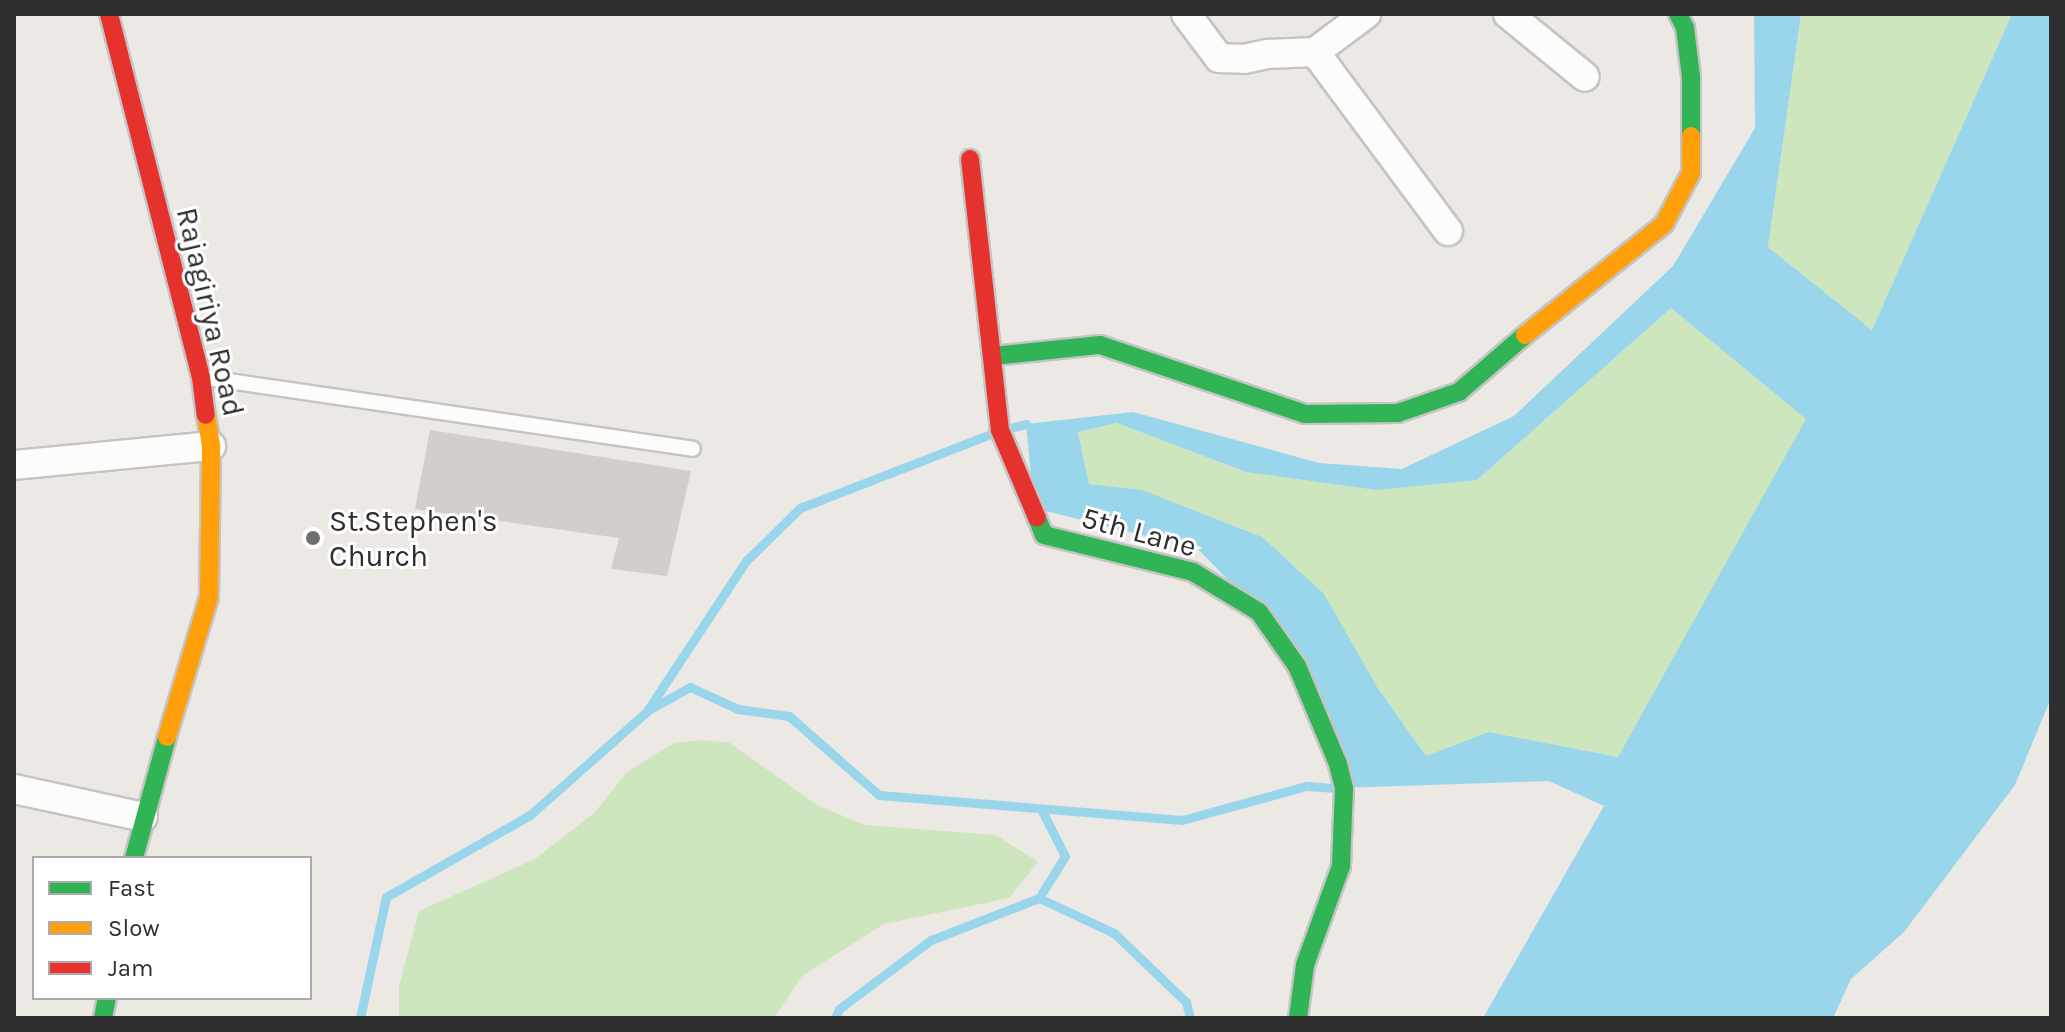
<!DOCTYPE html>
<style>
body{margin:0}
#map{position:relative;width:2065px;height:1032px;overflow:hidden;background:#ece8e4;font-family:Karla,sans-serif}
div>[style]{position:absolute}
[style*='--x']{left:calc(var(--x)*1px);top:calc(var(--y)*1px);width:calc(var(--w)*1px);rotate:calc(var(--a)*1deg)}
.green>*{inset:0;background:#cee6be}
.water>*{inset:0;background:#99d6ec}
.stream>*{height:9px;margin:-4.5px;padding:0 4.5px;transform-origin:4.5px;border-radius:4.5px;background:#99d6ec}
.building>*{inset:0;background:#d1cecb}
.roads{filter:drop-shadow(2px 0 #c5c4c5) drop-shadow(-2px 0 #c5c4c5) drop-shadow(0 2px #c5c4c5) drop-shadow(0 -2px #c5c4c5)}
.lane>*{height:14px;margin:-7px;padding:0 7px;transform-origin:7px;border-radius:7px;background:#fcfcfb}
.street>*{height:28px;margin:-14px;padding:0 14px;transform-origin:14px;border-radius:14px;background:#fcfcfb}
.fast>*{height:18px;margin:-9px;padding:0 9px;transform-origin:9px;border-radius:9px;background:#30b455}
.slow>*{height:18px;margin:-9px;padding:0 9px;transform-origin:9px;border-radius:9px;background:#ff9f0a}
.jam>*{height:18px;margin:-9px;padding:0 9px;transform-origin:9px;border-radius:9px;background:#e5322d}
.dots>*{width:22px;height:22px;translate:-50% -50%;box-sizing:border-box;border:4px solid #fff;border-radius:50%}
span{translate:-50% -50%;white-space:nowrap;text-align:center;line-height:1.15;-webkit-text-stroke:6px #fff;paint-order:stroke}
.street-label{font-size:30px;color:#2e2e2e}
.poi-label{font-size:30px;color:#2e2e2e}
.left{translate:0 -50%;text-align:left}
.frame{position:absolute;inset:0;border:16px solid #2e2e2e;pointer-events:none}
.legend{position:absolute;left:32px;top:856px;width:280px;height:144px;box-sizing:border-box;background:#fff;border:2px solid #ababab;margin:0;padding:10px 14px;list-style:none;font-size:24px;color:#2e2e2e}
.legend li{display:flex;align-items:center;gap:16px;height:40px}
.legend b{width:40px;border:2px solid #ababab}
</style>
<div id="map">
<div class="green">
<div style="clip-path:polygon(1801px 14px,2012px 14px,1872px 330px,1768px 247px)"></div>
<div style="clip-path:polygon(1671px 308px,1807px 419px,1618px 757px,1490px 732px,1426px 757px,1377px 687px,1142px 490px,1089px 484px,1078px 432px,1117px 423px,1246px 472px,1477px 480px)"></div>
<div style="clip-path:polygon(704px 740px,730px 743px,817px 805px,865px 825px,996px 835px,1038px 862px,1009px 898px,884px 924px,802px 976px,774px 1018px,399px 1018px,399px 986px,419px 911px,535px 859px,595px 812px,627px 772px,674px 743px)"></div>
</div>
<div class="water">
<div style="clip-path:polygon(evenodd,1754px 14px,1801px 14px,1768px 247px,1872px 330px,2012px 14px,2051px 14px,2051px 698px,2015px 785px,1904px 932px,1851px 979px,1833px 1018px,1483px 1018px,1604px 806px,1549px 781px,1339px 788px,1267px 620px,1198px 549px,1034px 508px,1026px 424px,1133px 412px,1319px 463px,1402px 469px,1514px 416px,1673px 266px,1755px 128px,1754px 14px,1671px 308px,1806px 419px,1618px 757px,1489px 732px,1426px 756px,1377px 687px,1324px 594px,1262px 537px,1142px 490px,1089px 484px,1078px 432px,1117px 423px,1246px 472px,1377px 490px,1477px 480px,1671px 308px)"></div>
</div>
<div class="stream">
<div style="--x:1007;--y:429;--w:20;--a:-15"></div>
<div style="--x:650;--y:709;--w:46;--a:-28.8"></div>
<div style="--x:690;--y:687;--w:53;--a:24.6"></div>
<div style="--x:738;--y:709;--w:51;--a:7.8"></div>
<div style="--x:789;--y:716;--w:120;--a:41.3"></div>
<div style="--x:879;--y:795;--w:304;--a:4.7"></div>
<div style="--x:1182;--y:820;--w:129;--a:-15.3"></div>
<div style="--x:1306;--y:786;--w:27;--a:4"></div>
<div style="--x:1039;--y:898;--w:83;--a:25"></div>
<div style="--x:1114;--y:933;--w:100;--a:43.8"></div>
<div style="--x:1186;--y:1002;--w:16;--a:76"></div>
<div style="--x:360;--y:1018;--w:124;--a:-77.9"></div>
<div style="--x:386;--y:897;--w:166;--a:-29.7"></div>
<div style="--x:530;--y:815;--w:157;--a:-41.6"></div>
<div style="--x:647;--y:711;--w:180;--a:-56.6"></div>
<div style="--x:746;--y:561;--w:76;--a:-44.5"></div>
<div style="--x:800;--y:508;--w:207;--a:-21.2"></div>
<div style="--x:835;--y:1018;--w:10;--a:-66"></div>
<div style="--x:839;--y:1009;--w:115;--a:-36.9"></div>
<div style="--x:931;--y:940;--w:116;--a:-21.3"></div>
<div style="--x:1039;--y:898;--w:49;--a:-58.2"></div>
<div style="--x:1065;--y:856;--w:53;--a:-117.1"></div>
</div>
<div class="building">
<div style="clip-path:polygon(430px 430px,691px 471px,667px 576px,611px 569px,619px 538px,415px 509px)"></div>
</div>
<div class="roads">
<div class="lane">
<div style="--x:201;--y:377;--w:497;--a:8.3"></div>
</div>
<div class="street">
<div style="--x:1186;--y:14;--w:55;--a:53.1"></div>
<div style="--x:1219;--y:58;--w:25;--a:2"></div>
<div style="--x:1244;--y:59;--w:25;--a:-12"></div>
<div style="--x:1268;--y:54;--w:47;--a:-2.4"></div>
<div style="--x:1315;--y:52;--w:64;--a:-36.7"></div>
<div style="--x:1508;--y:14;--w:99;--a:39.3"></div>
<div style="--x:1315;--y:52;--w:223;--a:53.4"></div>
<div style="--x:14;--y:465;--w:198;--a:-5.5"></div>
<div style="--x:14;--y:789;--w:132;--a:12.2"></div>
</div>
<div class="fast">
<div style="--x:1678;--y:14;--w:16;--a:63"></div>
<div style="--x:1685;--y:28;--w:49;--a:83"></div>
<div style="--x:1691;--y:77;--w:59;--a:90"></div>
<div style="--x:993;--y:356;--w:108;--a:-5.9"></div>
<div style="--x:1100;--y:345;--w:216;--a:18.6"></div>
<div style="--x:1305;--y:414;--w:93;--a:-0.6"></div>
<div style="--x:1398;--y:413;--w:65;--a:-19"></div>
<div style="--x:1459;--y:392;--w:87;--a:-40.8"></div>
<div style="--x:1037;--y:518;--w:18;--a:68"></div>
<div style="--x:1044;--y:535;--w:154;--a:13.9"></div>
<div style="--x:1193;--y:572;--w:77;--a:31.2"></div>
<div style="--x:1259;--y:612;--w:66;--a:54.9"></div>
<div style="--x:1297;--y:666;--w:106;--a:67.3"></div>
<div style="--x:1338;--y:764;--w:25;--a:76"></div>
<div style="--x:1344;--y:788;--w:78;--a:92.2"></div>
<div style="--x:1341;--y:866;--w:105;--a:110"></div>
<div style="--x:1305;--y:965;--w:53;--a:97.5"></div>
<div style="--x:134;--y:858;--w:125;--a:-74.7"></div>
<div style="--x:103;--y:1018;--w:20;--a:-79"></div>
</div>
<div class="slow">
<div style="--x:1525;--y:335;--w:178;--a:-38.6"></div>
<div style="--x:1664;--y:224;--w:58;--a:-62.1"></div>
<div style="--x:1691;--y:173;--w:37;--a:-90"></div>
<div style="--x:167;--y:737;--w:146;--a:-73.3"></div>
<div style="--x:209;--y:597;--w:151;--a:-89.2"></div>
<div style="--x:211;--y:446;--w:31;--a:-99"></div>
</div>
<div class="jam">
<div style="--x:109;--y:14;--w:374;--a:75.8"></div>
<div style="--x:201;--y:377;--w:38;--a:83"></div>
<div style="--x:970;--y:159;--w:273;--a:83.7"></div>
<div style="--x:1000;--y:430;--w:95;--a:67.2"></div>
</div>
</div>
<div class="dots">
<div style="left:313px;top:538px;background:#706f6e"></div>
</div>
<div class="street-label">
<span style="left:210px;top:312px;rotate:77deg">Rajagiriya Road</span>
<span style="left:1139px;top:532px;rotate:15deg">5th Lane</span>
</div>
<div class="poi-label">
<span class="left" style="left:329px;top:538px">St.Stephen's<br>Church</span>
</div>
<div class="frame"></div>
<ul class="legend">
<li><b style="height:10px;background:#30b455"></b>Fast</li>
<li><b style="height:10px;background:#ff9f0a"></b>Slow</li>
<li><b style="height:10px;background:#e5322d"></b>Jam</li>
</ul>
</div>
